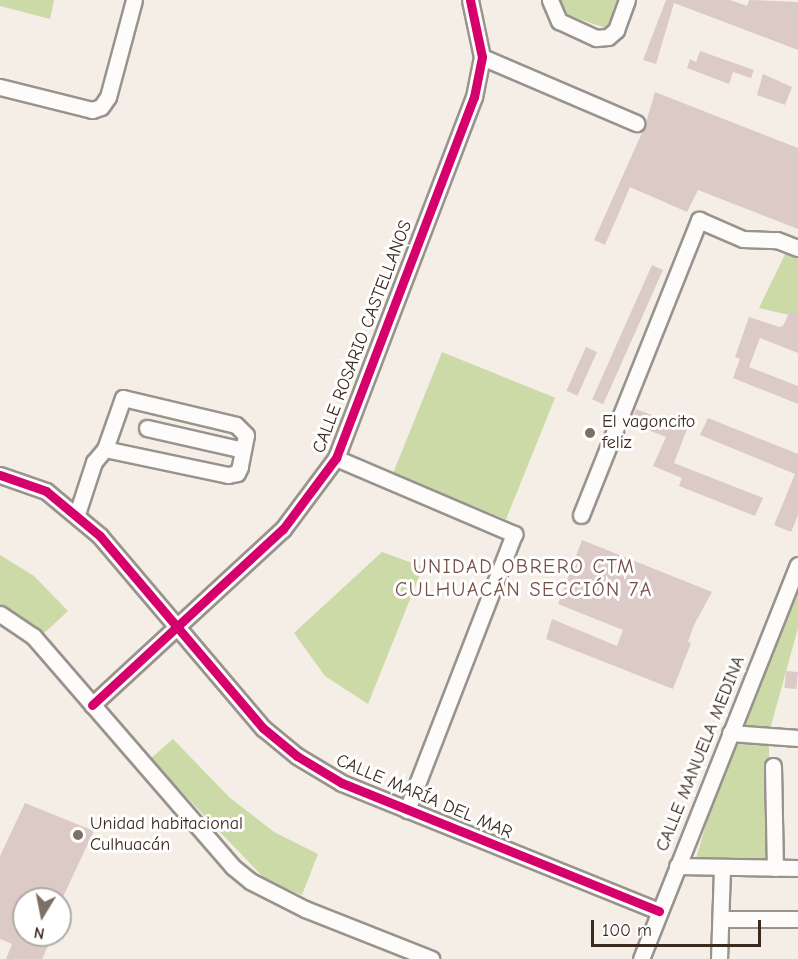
<!DOCTYPE html>
<meta charset="utf-8">
<style>
body{margin:0}
#map{position:relative;width:798px;height:959px;overflow:hidden;background:#f4eee7;font-family:"Comic Neue",sans-serif}
div>[style]{position:absolute}
[style*='--x']{left:calc(var(--x)*1px);top:calc(var(--y)*1px);width:calc(var(--w)*1px);rotate:calc(var(--a)*1deg)}
.green>*{inset:0;background:#cbdaa7;transform-origin:0 0}
.building>*{inset:0;background:#dbcac6;transform-origin:0 0}
.roads{filter:drop-shadow(2px 0 #99938d) drop-shadow(-2px 0 #99938d) drop-shadow(0 2px #99938d) drop-shadow(0 -2px #99938d)}
.minor>*{height:15px;margin:-7.5px;padding:0 7.5px;transform-origin:7.5px;border-radius:7.5px;background:#fdfcfb}
.cycleway>*{height:9px;margin:-4.5px;padding:0 4.5px;transform-origin:4.5px;border-radius:4.5px;background:#d6006c}
.dots>*{width:16px;height:16px;translate:-50% -50%;box-sizing:border-box;border:3px solid #fff;border-radius:50%}
span{translate:-50% -50%;white-space:nowrap;text-align:center;line-height:1.15;-webkit-text-stroke:6px #fff;paint-order:stroke}
.street-label{font-size:18px;color:#3b2a1e}
.poi-label{font-size:18px;color:#3b2a1e}
.left{translate:0 -50%;text-align:left}
.neighbourhood-label{font-size:20px;color:#754f46;letter-spacing:1.5px}
.north{position:absolute;left:12px;top:887px;width:60px;height:60px;box-sizing:border-box;background:#fff;border:2px solid #b1aaa5;border-radius:50%;rotate:190deg;font-size:16px;font-weight:700;line-height:24px;text-align:center;color:#3b2a1e}
.north::after{content:'';display:block;margin:auto;width:21px;height:27px;background:#7c6f64;clip-path:polygon(50% 0,100% 100%,50% 72%,0 100%)}
.scale{position:absolute;left:591px;top:920px;width:170px;height:27px;box-sizing:border-box;border:3px solid #3b2a1e;border-top:0;padding-left:8px;font-size:18px;line-height:21px;white-space:nowrap;color:#3b2a1e;-webkit-text-stroke:4px #fff;paint-order:stroke}
</style>
<div id="map">
<div class="green">
<div style="clip-path:polygon(0 0,54px 0,50px 19px,0 6px)"></div>
<div style="clip-path:polygon(561px 0,619px 0,609px 29px,564px 14px)"></div>
<div style="clip-path:polygon(789px 246px,798px 250px,798px 317px,759px 308px)"></div>
<div style="left:442px;top:352px;width:122px;height:131px;rotate:22deg"></div>
<div style="clip-path:polygon(382px 552px,423px 567px,368px 704px,325px 676px,294px 633px)"></div>
<div style="clip-path:polygon(0 555px,34px 576px,68px 611px,42px 635px,0 606px)"></div>
<div style="clip-path:polygon(798px 575px,798px 628px,769px 733px,769px 861px,696px 859px,726px 754px)"></div>
<div style="clip-path:polygon(173px 739px,229px 797px,274px 832px,318px 854px,302px 895px,266px 880px,150px 759px)"></div>
</div>
<div class="building">
<div style="clip-path:polygon(666px 0,730px 0,747px 6px,749px 0,798px 2px,798px 50px,674px 3px,656px 64px,643px 60px)"></div>
<div style="clip-path:polygon(700px 51px,754px 70px,751px 78px,733px 72px,729px 84px,687px 68px,690px 59px,696px 62px)"></div>
<div style="clip-path:polygon(763px 74px,792px 87px,785px 105px,757px 95px)"></div>
<div style="clip-path:polygon(655px 92px,798px 148px,798px 229px,698px 190px,687px 212px,630px 187px,605px 245px,594px 240px,645px 126px)"></div>
<div style="left:652px;top:265px;width:12px;height:147px;rotate:24deg"></div>
<div style="clip-path:polygon(790px 311px,798px 315px,798px 353px,760px 338px,749px 367px,798px 386px,798px 404px,733px 378px,740px 359px,735px 357px,749px 317px,779px 327px,783px 326px)"></div>
<div style="left:586px;top:347px;width:12px;height:48px;rotate:24deg"></div>
<div style="clip-path:polygon(636px 409px,687px 429px,674px 463px,763px 498px,755px 516px,679px 486px,682px 478px,653px 466px,666px 437px,631px 423px)"></div>
<div style="clip-path:polygon(708px 418px,798px 454px,798px 515px,791px 532px,774px 525px,795px 474px,700px 435px)"></div>
<div style="clip-path:polygon(582px 540px,712px 592px,694px 625px,688px 642px,691px 643px,673px 689px,546px 639px,552px 619px,617px 646px,623px 630px,558px 604px)"></div>
<div style="left:786px;top:671px;width:12px;height:17px;rotate:5deg"></div>
<div style="clip-path:polygon(25px 803px,94px 831px,62px 899px,24px 899px,24px 936px,48px 946px,42px 959px,6px 959px,12px 944px,0 939px,0 856px)"></div>
</div>
<div class="roads">
<div class="minor">
<div style="--x:550;--y:0;--w:23;--a:67"></div>
<div style="--x:559;--y:21;--w:41;--a:24.7"></div>
<div style="--x:596;--y:38;--w:12;--a:-5"></div>
<div style="--x:608;--y:37;--w:11;--a:-41"></div>
<div style="--x:616;--y:30;--w:32;--a:-70"></div>
<div style="--x:482;--y:57;--w:168;--a:23.2"></div>
<div style="--x:0;--y:87;--w:95;--a:14"></div>
<div style="--x:92;--y:110;--w:9;--a:-18"></div>
<div style="--x:101;--y:107;--w:12;--a:-55"></div>
<div style="--x:108;--y:97;--w:100;--a:-75"></div>
<div style="--x:147;--y:428;--w:98;--a:12.9"></div>
<div style="--x:336;--y:458;--w:194;--a:23.1"></div>
<div style="--x:514;--y:534;--w:296;--a:111.2"></div>
<div style="--x:0;--y:475;--w:49;--a:19.2"></div>
<div style="--x:46;--y:491;--w:70;--a:39.8"></div>
<div style="--x:100;--y:536;--w:252;--a:49.7"></div>
<div style="--x:263;--y:728;--w:44;--a:39.5"></div>
<div style="--x:297;--y:756;--w:52;--a:31"></div>
<div style="--x:342;--y:783;--w:342;--a:22"></div>
<div style="--x:77;--y:514;--w:55;--a:-71.9"></div>
<div style="--x:94;--y:462;--w:17;--a:-50"></div>
<div style="--x:105;--y:449;--w:54;--a:-70.6"></div>
<div style="--x:123;--y:398;--w:116;--a:13.4"></div>
<div style="--x:236;--y:425;--w:14;--a:45"></div>
<div style="--x:246;--y:435;--w:33;--a:101"></div>
<div style="--x:240;--y:467;--w:7;--a:117"></div>
<div style="--x:237;--y:473;--w:9;--a:167"></div>
<div style="--x:228;--y:475;--w:126;--a:-168.1"></div>
<div style="--x:581;--y:515;--w:318;--a:-68.2"></div>
<div style="--x:699;--y:220;--w:48;--a:23.4"></div>
<div style="--x:743;--y:239;--w:34;--a:2"></div>
<div style="--x:777;--y:240;--w:22;--a:21"></div>
<div style="--x:0;--y:614;--w:40;--a:34"></div>
<div style="--x:33;--y:636;--w:306;--a:49.1"></div>
<div style="--x:233;--y:867;--w:22;--a:39"></div>
<div style="--x:250;--y:881;--w:62;--a:27"></div>
<div style="--x:305;--y:909;--w:136;--a:21.6"></div>
<div style="--x:92;--y:705;--w:260;--a:-42.7"></div>
<div style="--x:283;--y:529;--w:89;--a:-53.3"></div>
<div style="--x:336;--y:458;--w:386;--a:-69.1"></div>
<div style="--x:474;--y:97;--w:41;--a:-78.7"></div>
<div style="--x:482;--y:57;--w:58;--a:-101.9"></div>
<div style="--x:730;--y:733;--w:68;--a:4.2"></div>
<div style="--x:773;--y:766;--w:102;--a:88.9"></div>
<div style="--x:677;--y:866;--w:121;--a:0.9"></div>
<div style="--x:721;--y:919;--w:77;--a:0"></div>
<div style="--x:641;--y:959;--w:424;--a:-68.3"></div>
<div style="--x:719;--y:959;--w:90;--a:-88.1"></div>
</div>
</div>
<div class="cycleway">
<div style="--x:0;--y:475;--w:49;--a:19.2"></div>
<div style="--x:46;--y:491;--w:70;--a:39.8"></div>
<div style="--x:100;--y:536;--w:252;--a:49.7"></div>
<div style="--x:263;--y:728;--w:44;--a:39.5"></div>
<div style="--x:297;--y:756;--w:52;--a:31"></div>
<div style="--x:342;--y:783;--w:342;--a:22"></div>
<div style="--x:92;--y:705;--w:260;--a:-42.7"></div>
<div style="--x:283;--y:529;--w:89;--a:-53.3"></div>
<div style="--x:336;--y:458;--w:386;--a:-69.1"></div>
<div style="--x:474;--y:97;--w:41;--a:-78.7"></div>
<div style="--x:482;--y:57;--w:58;--a:-101.9"></div>
</div>
<div class="dots">
<div style="left:590px;top:433px;background:#7c6f64"></div>
<div style="left:78px;top:835px;background:#7c6f64"></div>
</div>
<div class="street-label">
<span style="left:363px;top:337px;rotate:-69deg">CALLE ROSARIO CASTELLANOS</span>
<span style="left:701px;top:754px;rotate:-68deg">CALLE MANUELA MEDINA</span>
<span style="left:424px;top:797px;rotate:23deg">CALLE MARÍA DEL MAR</span>
</div>
<div class="poi-label">
<span class="left" style="left:602px;top:433px">El vagoncito<br>feliz</span>
<span class="left" style="left:90px;top:835px">Unidad habitacional<br>Culhuacán</span>
</div>
<div class="neighbourhood-label">
<span style="left:524px;top:578px">UNIDAD OBRERO CTM<br>CULHUACÁN SECCIÓN 7A</span>
</div>
<div class="north">N</div>
<div class="scale">100 m</div>
</div>
